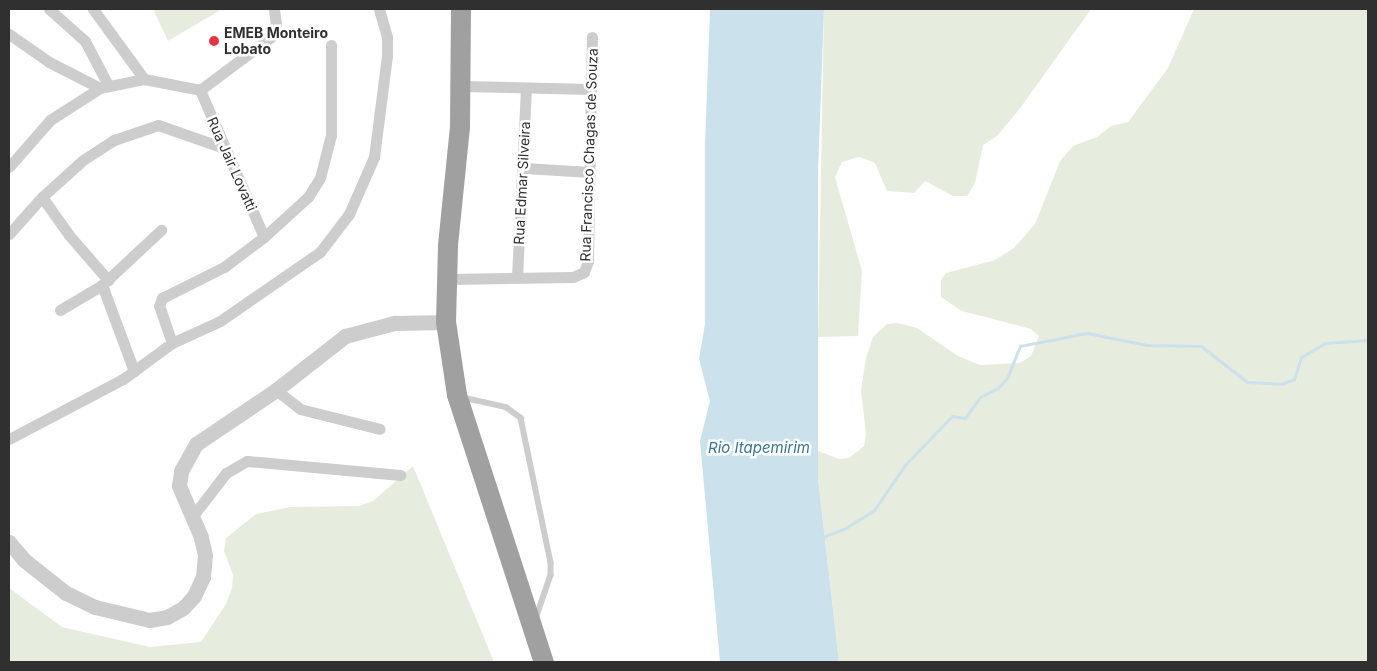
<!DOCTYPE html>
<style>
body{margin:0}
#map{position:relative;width:1377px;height:671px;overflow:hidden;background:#fff;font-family:Inter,sans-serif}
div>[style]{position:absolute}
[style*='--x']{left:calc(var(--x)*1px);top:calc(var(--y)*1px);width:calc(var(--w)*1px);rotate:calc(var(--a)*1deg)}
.green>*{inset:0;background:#e7edde}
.water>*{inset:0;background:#cbe1ec}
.stream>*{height:3px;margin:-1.5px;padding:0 1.5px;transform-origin:1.5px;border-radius:1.5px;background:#cbe1ec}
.service>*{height:5.5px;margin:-2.75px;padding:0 2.75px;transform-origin:2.75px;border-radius:2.75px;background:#cdcdcd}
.minor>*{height:11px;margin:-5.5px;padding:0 5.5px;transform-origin:5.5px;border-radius:5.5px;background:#cdcdcd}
.tertiary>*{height:15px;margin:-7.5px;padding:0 7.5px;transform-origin:7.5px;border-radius:7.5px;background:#cdcdcd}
.trunk>*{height:20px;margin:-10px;padding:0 10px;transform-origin:10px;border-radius:10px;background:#a0a0a0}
.dots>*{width:14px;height:14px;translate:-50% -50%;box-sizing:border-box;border:2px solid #fff;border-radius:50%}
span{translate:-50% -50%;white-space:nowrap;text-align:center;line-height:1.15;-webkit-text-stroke:5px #fff;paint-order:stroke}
.poi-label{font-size:14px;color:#303030;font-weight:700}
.left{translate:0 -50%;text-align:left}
.street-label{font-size:14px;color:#303030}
.water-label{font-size:15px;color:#3d7592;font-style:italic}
.frame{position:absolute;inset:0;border:10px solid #303030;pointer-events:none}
</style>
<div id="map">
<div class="green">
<div style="clip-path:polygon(153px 9px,222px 9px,168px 41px)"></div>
<div style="clip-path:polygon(824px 9px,1091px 9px,1021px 107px,997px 136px,983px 145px,975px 183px,967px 196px,953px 196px,925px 181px,914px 193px,887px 191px,875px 163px,859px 157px,842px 162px,835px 177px,862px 271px,858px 336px,818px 337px)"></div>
<div style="clip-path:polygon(1194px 9px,1368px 9px,1368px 662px,839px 662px,818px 478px,818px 451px,839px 459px,849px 458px,864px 446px,866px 434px,861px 390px,866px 358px,873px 337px,887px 324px,897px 323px,917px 328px,958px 356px,980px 365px,1020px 363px,1031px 356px,1039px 336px,1031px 329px,962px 311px,941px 297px,941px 280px,946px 273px,995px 260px,1014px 248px,1035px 224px,1060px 161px,1073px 146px,1097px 137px,1111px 126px,1128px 122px,1168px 68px)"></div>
<div style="clip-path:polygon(413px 466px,494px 662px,9px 662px,9px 588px,62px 627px,150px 647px,201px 642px,226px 604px,232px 588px,233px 575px,224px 551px,226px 538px,256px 514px,290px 507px,359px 506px,373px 501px)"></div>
</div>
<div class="water">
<div style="clip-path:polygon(710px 9px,824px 9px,818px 172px,818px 478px,839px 662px,720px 662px,700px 441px,710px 401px,699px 359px,705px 324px,705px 146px)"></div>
</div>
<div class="stream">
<div style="--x:820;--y:538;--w:26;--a:-21"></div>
<div style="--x:844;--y:529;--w:36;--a:-32"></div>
<div style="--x:874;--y:510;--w:55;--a:-55.4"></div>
<div style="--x:905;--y:465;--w:68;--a:-46.2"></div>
<div style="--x:952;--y:416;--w:13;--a:9"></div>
<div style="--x:965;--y:418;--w:26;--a:-54"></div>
<div style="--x:980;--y:397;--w:20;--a:-27"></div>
<div style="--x:998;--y:388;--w:13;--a:-48"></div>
<div style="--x:1007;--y:378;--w:35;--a:-68"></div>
<div style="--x:1020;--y:346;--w:68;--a:-11"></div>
<div style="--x:1087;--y:333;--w:61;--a:11.3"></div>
<div style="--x:1147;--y:345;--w:54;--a:1.1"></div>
<div style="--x:1201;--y:346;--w:58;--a:38"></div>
<div style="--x:1247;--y:382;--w:34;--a:3"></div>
<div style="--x:1281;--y:384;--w:14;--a:-21"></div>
<div style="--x:1294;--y:379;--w:23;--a:-72"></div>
<div style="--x:1301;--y:357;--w:28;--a:-30"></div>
<div style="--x:1325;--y:343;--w:43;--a:-4"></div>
</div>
<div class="service">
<div style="--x:461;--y:397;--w:46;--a:12.5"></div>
<div style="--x:506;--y:407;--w:19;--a:36"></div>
<div style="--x:521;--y:418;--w:148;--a:78.3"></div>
<div style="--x:551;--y:563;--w:12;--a:90"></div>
<div style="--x:551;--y:575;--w:46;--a:108.8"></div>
</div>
<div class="minor">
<div style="--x:49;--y:9;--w:48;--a:41.6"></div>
<div style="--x:85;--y:41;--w:50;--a:62.4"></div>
<div style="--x:93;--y:9;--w:87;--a:53.9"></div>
<div style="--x:9;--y:34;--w:49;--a:35"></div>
<div style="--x:49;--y:62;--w:57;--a:27"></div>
<div style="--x:461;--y:86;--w:130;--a:1.3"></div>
<div style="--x:200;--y:90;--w:160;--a:66.5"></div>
<div style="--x:9;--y:167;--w:62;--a:-48.9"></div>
<div style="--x:50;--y:120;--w:59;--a:-32.6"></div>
<div style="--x:100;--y:88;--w:45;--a:-11.6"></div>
<div style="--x:144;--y:79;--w:57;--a:11.1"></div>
<div style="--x:200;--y:90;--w:89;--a:-36.7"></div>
<div style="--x:271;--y:37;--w:14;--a:-69"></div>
<div style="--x:276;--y:24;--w:15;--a:-98"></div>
<div style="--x:524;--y:168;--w:66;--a:3.5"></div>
<div style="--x:42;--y:197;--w:47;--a:54.6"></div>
<div style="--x:69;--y:235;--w:60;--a:49.1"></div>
<div style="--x:9;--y:234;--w:50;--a:-48.3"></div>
<div style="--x:42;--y:197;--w:55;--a:-42.1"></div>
<div style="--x:83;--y:160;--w:37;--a:-33"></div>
<div style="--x:114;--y:140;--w:46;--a:-18.8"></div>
<div style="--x:158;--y:125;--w:70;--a:19.2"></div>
<div style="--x:517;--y:278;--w:189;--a:-87.3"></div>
<div style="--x:447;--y:279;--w:126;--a:-0.9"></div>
<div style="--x:573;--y:277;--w:12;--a:-24"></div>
<div style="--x:584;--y:272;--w:12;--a:-70"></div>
<div style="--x:588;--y:261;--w:224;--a:-89"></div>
<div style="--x:102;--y:285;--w:92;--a:69.6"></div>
<div style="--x:60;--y:310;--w:49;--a:-30.8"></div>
<div style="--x:102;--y:285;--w:81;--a:-43"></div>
<div style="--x:172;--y:343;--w:39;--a:-109"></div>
<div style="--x:159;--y:306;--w:9;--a:-69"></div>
<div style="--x:162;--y:298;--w:69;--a:-26.6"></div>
<div style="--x:224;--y:267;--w:50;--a:-36.9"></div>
<div style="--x:264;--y:237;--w:59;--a:-42.3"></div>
<div style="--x:308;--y:197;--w:22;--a:-58"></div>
<div style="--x:320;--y:178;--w:44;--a:-75.7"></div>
<div style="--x:331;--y:135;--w:90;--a:-90"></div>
<div style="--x:276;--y:390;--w:31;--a:38"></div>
<div style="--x:300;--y:409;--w:82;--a:14"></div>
<div style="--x:9;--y:439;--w:129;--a:-27.8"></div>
<div style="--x:123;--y:379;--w:61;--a:-36.3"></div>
<div style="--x:172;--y:343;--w:53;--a:-24.6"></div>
<div style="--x:220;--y:321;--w:121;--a:-34.6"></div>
<div style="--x:320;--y:252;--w:48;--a:-52.7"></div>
<div style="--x:349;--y:214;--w:62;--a:-66.3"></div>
<div style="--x:374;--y:157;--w:102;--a:-82.7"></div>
<div style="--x:387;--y:56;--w:19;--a:-90"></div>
<div style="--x:387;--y:37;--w:29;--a:-106"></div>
<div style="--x:192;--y:517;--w:56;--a:-52.3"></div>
<div style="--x:226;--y:473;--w:24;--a:-30"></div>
<div style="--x:247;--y:461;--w:154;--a:5.2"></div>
</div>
<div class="tertiary">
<div style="--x:9;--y:542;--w:23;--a:50"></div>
<div style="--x:24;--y:560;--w:53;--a:38.2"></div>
<div style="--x:66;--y:593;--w:32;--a:26"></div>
<div style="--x:95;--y:607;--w:56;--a:13.5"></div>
<div style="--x:149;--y:620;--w:18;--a:-9"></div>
<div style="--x:167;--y:617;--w:18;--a:-29"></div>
<div style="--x:183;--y:608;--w:16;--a:-47"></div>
<div style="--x:194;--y:596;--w:21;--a:-65"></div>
<div style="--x:203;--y:577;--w:22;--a:-85"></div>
<div style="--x:205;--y:555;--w:18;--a:-103"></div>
<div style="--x:201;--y:537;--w:56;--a:-113.3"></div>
<div style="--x:179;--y:486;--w:15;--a:-82"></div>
<div style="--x:181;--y:471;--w:31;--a:-61"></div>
<div style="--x:196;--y:444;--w:97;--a:-34"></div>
<div style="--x:276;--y:390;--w:88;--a:-38"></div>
<div style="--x:345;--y:336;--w:51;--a:-14.9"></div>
<div style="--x:394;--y:323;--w:52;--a:-1.1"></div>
</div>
<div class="trunk">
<div style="--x:461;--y:9;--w:118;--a:90.5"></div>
<div style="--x:460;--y:127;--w:120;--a:95.8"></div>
<div style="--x:448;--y:246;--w:76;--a:91.5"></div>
<div style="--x:446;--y:322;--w:74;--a:81.4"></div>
<div style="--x:457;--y:395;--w:281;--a:72"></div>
</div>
<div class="dots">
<div style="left:214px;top:41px;background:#e53449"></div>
</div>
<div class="poi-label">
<span class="left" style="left:224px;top:41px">EMEB Monteiro<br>Lobato</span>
</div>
<div class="street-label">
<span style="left:589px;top:155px;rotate:-88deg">Rua Francisco Chagas de Souza</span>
<span style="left:232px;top:164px;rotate:66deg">Rua Jair Lovatti</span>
<span style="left:522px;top:183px;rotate:-87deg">Rua Edmar Silveira</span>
</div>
<div class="water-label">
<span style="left:759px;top:448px">Rio Itapemirim</span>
</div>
<div class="frame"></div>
</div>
